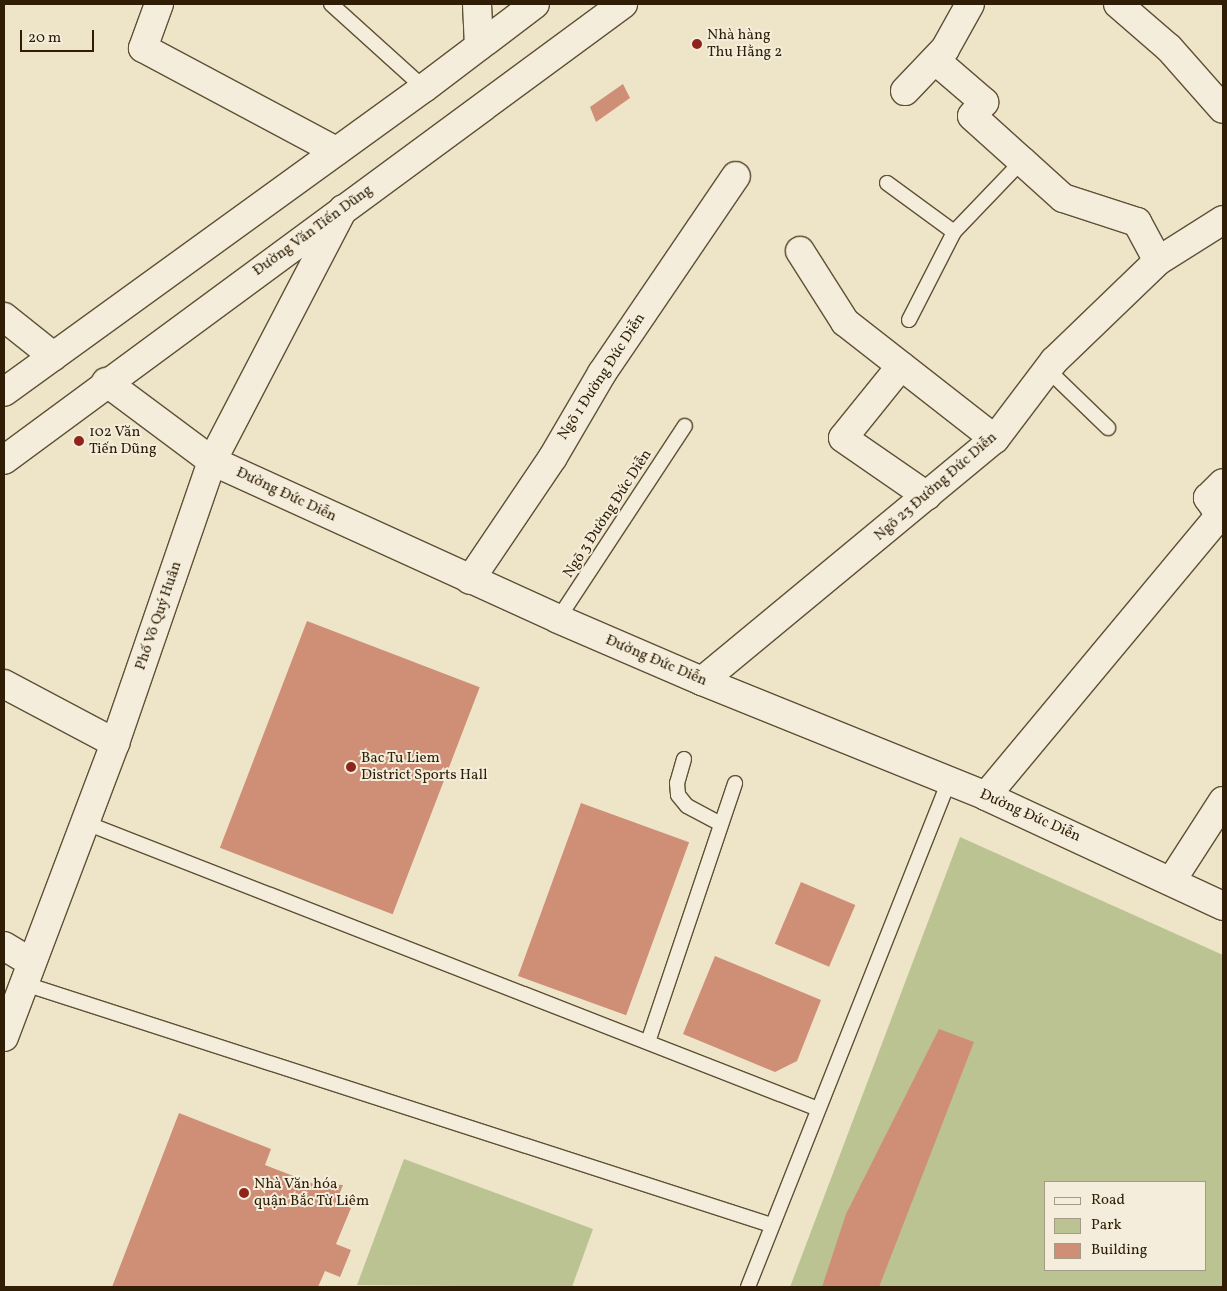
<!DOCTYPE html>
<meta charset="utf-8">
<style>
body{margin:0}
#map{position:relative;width:1227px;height:1291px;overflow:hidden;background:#eee4c7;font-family:Vollkorn,serif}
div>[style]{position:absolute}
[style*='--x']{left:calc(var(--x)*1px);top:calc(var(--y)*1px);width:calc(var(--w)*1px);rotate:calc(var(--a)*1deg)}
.green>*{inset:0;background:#bcc393}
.building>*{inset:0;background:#cf8f77;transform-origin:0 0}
.roads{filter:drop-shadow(1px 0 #5f5036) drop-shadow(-1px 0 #5f5036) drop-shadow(0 1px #5f5036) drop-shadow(0 -1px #5f5036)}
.service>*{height:14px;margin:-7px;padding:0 7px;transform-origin:7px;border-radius:7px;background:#f4eddb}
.minor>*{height:28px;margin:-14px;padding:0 14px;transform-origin:14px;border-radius:14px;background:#f4eddb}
.tertiary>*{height:28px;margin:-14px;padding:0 14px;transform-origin:14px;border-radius:14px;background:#f4eddb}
.secondary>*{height:28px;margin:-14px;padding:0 14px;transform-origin:14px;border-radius:14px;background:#f4eddb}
.dots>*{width:14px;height:14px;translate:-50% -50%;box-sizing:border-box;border:2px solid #f4eddb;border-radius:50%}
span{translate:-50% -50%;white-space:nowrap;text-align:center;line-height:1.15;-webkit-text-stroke:4px #f4eddb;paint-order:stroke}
.poi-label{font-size:15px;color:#2f1e05}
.left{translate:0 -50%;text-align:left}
.street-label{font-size:15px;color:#2f1e05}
.frame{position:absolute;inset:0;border:5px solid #2f1e05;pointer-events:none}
.legend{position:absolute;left:1044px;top:1181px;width:162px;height:90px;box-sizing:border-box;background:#f4eddb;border:1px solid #a59a85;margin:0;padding:6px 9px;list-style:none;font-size:15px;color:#2f1e05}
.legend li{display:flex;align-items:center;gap:10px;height:25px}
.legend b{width:25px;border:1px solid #a59a85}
.scale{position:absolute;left:20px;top:30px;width:74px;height:22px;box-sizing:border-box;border:2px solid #2f1e05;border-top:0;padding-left:6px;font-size:15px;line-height:18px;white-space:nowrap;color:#2f1e05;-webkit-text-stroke:4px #f4eddb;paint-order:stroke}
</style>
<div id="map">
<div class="green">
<div style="clip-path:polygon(evenodd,960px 837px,1223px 955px,1223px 1287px,790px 1287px,960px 837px,1046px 1182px,1206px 1182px,1206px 1270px,1046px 1270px,1046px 1182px)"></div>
<div style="clip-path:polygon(404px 1159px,593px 1229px,572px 1287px,357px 1285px)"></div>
</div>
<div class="building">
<div style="clip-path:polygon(623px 84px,630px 98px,596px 122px,590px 107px)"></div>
<div style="left:307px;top:621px;width:185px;height:243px;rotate:21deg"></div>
<div style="left:581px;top:803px;width:115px;height:184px;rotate:20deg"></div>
<div style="left:801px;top:882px;width:59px;height:67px;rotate:23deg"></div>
<div style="clip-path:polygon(715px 956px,821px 1000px,797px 1061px,775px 1072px,683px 1034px)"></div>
<div style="clip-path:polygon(939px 1029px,974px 1042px,879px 1287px,822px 1287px,846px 1214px)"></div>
<div style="clip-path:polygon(179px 1113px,271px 1149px,265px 1165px,314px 1184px,343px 1185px,336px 1202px,351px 1208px,336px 1244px,351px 1250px,340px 1277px,325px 1271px,318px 1287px,112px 1287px)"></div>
</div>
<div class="roads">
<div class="service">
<div style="--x:331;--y:4;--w:125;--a:42.1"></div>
<div style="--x:887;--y:183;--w:83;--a:36.2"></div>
<div style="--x:909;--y:320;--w:99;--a:-62.9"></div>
<div style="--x:954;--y:232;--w:98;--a:-46.2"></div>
<div style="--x:1047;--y:369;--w:85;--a:44"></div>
<div style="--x:558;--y:619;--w:231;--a:-56.7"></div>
<div style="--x:684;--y:759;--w:25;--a:106"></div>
<div style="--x:677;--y:783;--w:12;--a:85"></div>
<div style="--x:678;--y:795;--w:14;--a:51"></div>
<div style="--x:687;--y:806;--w:38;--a:28"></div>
<div style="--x:86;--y:823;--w:786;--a:21.34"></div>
<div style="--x:25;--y:984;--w:784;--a:17.9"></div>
<div style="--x:648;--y:1042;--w:273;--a:-71.4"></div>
<div style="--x:748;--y:1287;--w:544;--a:-68.34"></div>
</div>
<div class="minor">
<div style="--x:159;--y:4;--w:47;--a:110"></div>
<div style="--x:143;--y:48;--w:219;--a:28.1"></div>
<div style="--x:1118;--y:4;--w:67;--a:40.8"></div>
<div style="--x:1169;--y:48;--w:81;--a:48.5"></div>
<div style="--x:935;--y:60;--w:65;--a:40.6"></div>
<div style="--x:984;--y:102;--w:18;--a:131"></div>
<div style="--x:972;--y:116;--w:67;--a:42"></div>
<div style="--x:1022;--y:161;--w:55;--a:42.1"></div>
<div style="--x:1063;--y:198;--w:78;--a:18"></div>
<div style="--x:1137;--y:222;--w:44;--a:61.7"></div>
<div style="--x:905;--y:91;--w:58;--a:-46.4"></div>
<div style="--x:945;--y:49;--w:51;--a:-60.9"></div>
<div style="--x:800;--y:251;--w:84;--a:57.6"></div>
<div style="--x:845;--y:322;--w:190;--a:38"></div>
<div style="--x:4;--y:317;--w:63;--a:38.5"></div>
<div style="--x:901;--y:366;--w:92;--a:128.9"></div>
<div style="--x:843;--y:438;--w:102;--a:34.6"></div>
<div style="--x:106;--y:382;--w:132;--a:36.7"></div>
<div style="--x:212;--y:461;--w:380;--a:24.5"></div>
<div style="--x:558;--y:619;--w:157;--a:23.3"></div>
<div style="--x:702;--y:681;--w:306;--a:22"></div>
<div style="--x:986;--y:796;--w:261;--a:24.9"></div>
<div style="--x:470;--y:580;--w:148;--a:-56"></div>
<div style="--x:553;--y:457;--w:97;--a:-59.7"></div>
<div style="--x:602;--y:373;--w:238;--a:-55.8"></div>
<div style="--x:702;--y:681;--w:380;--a:-39.6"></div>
<div style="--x:995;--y:439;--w:98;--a:-52.9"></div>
<div style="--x:1054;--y:361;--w:144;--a:-43.9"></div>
<div style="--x:1158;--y:261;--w:77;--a:-32.2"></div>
<div style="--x:4;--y:684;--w:126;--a:28"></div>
<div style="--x:986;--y:796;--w:366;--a:-50.2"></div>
<div style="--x:1220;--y:515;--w:21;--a:-125"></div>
<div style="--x:1208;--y:498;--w:21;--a:-45"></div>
<div style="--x:1172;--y:880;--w:94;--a:-57.2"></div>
<div style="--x:4;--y:946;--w:31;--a:31"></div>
<div style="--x:4;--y:1037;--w:314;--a:-69.3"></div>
<div style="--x:115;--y:743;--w:298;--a:-71"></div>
<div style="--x:212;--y:461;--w:284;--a:-62.5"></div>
</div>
<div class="tertiary">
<div style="--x:477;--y:4;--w:42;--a:87.3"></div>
</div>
<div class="secondary">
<div style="--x:4;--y:392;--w:518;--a:-35.9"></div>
<div style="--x:424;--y:88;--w:139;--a:-37.1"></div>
<div style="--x:4;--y:460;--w:769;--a:-36.38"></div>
</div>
</div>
<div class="dots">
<div style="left:697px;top:44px;background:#8f2418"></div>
<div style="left:79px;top:441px;background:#8f2418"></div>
<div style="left:351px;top:767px;background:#8f2418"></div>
<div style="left:244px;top:1193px;background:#8f2418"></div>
</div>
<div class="poi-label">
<span class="left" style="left:707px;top:44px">Nhà hàng<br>Thu Hằng 2</span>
<span class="left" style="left:89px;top:441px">102 Văn<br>Tiến Dũng</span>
<span class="left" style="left:361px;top:767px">Bac Tu Liem<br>District Sports Hall</span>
<span class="left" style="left:254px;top:1193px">Nhà Văn hóa<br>quận Bắc Từ Liêm</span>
</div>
<div class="street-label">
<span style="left:313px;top:231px;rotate:-36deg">Đường Văn Tiến Dũng</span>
<span style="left:602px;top:377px;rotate:-57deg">Ngõ 1 Đường Đức Diễn</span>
<span style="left:936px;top:487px;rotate:-41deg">Ngõ 23 Đường Đức Diễn</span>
<span style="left:286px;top:495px;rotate:25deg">Đường Đức Diễn</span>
<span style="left:608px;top:514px;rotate:-57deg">Ngõ 3 Đường Đức Diễn</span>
<span style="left:159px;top:616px;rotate:-71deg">Phố Võ Quý Huân</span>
<span style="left:656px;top:661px;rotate:23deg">Đường Đức Diễn</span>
<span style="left:1030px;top:816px;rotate:24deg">Đường Đức Diễn</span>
</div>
<div class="frame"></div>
<ul class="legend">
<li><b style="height:6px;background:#f4eddb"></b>Road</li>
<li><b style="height:14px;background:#bcc393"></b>Park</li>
<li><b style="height:14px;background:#cf8f77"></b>Building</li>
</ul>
<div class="scale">20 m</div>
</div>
